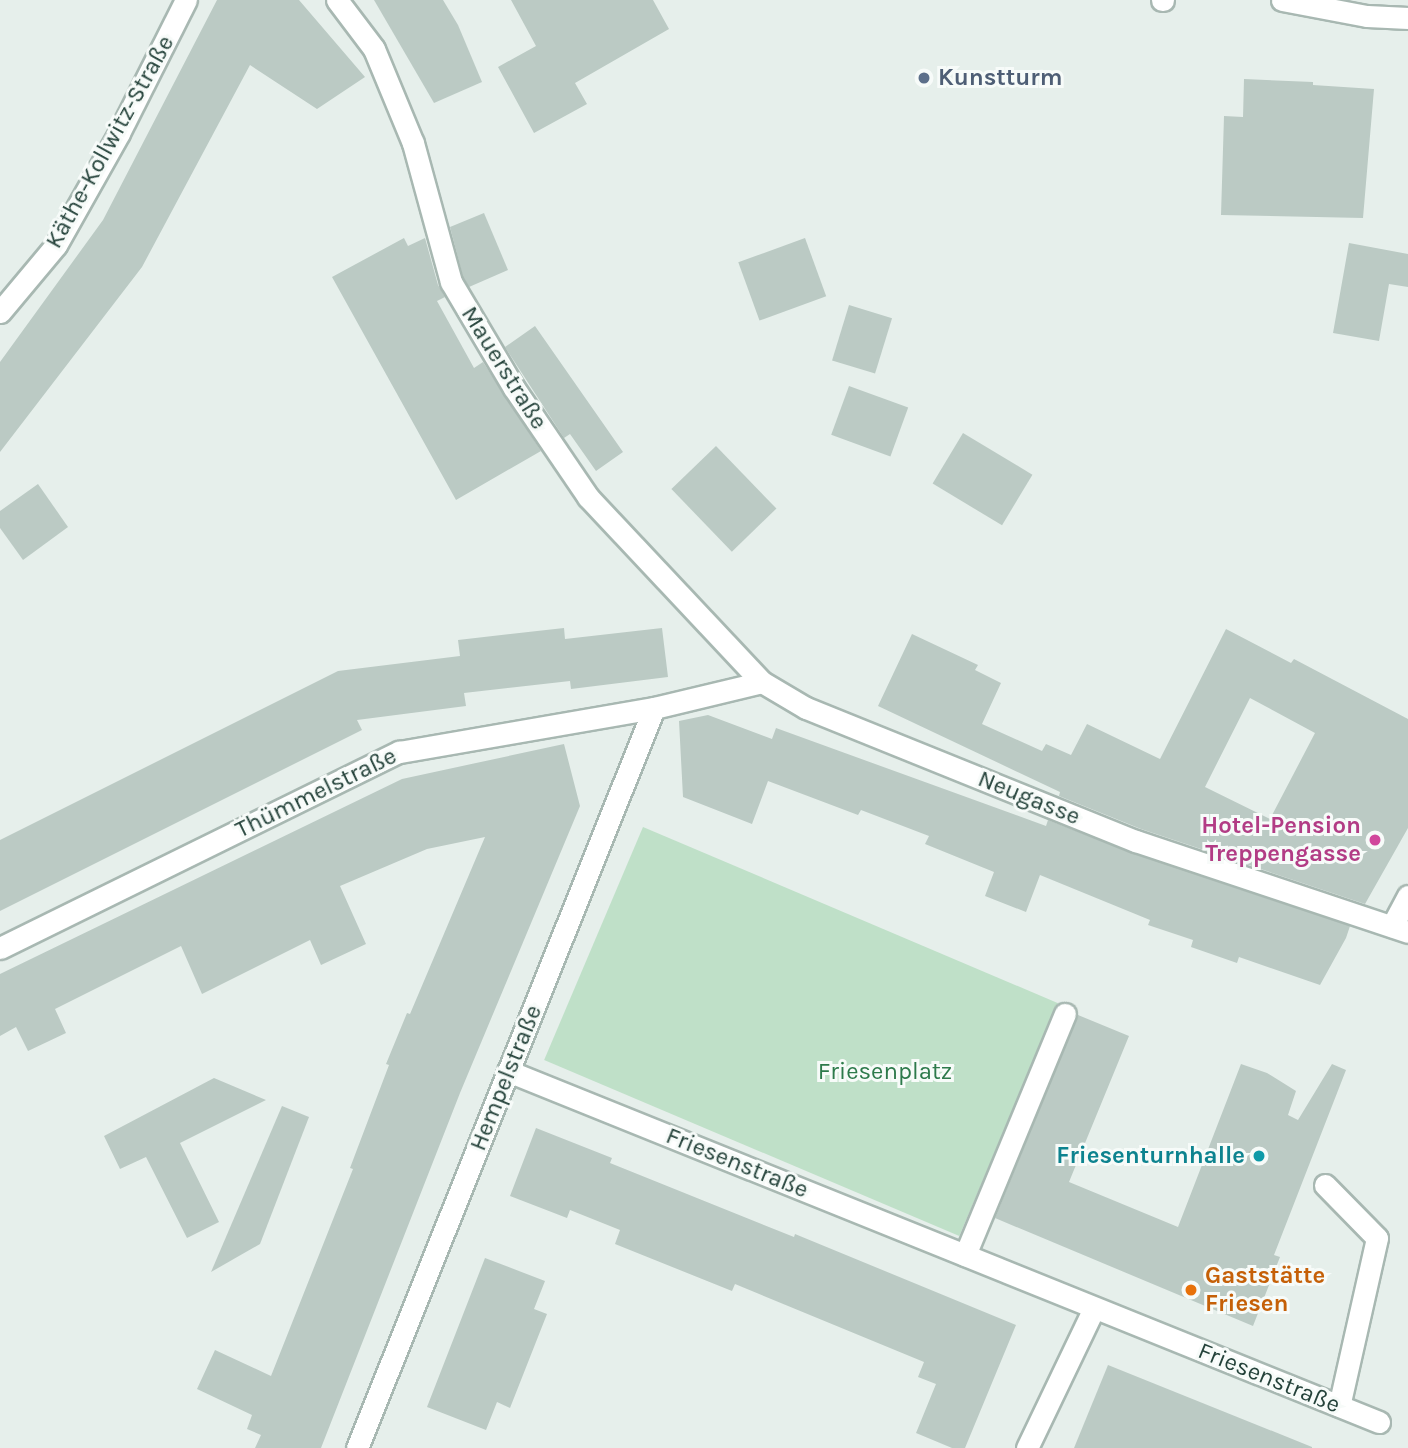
<!DOCTYPE html>
<meta charset="utf-8">
<style>
body{margin:0}
#map{position:relative;width:1408px;height:1448px;overflow:hidden;background:#e6efeb;font-family:Karla,sans-serif}
div>[style]{position:absolute}
[style*='--x']{left:calc(var(--x)*1px);top:calc(var(--y)*1px);width:calc(var(--w)*1px);rotate:calc(var(--a)*1deg)}
.green>*{inset:0;background:#bfe0c8;transform-origin:0 0}
.building>*{inset:0;background:#bbcac4;transform-origin:0 0}
.roads{filter:drop-shadow(2px 0 #a8b8b2) drop-shadow(-2px 0 #a8b8b2) drop-shadow(0 2px #a8b8b2) drop-shadow(0 -2px #a8b8b2)}
.minor>*{height:21px;margin:-10.5px;padding:0 10.5px;transform-origin:10.5px;border-radius:10.5px;background:#fff}
.dots>*{width:19px;height:19px;translate:-50% -50%;box-sizing:border-box;border:4px solid #f7fbf9;border-radius:50%}
span{translate:-50% -50%;white-space:nowrap;text-align:center;line-height:1.15;-webkit-text-stroke:6px #f7fbf9;paint-order:stroke}
.service-label{font-size:24px;color:#4e5e75;font-weight:700}
.left{translate:0 -50%;text-align:left}
.street-label{font-size:24px;color:#24423a}
.hotel-label{font-size:24px;color:#b23c85;font-weight:700}
.right{translate:-100% -50%;text-align:right}
.park-label{font-size:24px;color:#2d7a4b}
.culture-label{font-size:24px;color:#0d838f;font-weight:700}
.food-label{font-size:24px;color:#c56008;font-weight:700}
</style>
<div id="map">
<div class="green">
<div style="left:643px;top:827px;width:451px;height:253px;rotate:23deg"></div>
</div>
<div class="building">
<div style="clip-path:polygon(217px 0,299px 0,365px 77px,317px 109px,250px 65px,142px 267px,0 452px,0 362px,103px 220px)"></div>
<div style="clip-path:polygon(374px 0,443px 0,458px 25px,482px 82px,434px 103px)"></div>
<div style="clip-path:polygon(511px 0,653px 0,669px 29px,575px 83px,587px 104px,534px 133px,498px 67px,536px 46px)"></div>
<div style="clip-path:polygon(1244px 79px,1313px 82px,1313px 85px,1374px 89px,1363px 218px,1221px 215px,1224px 116px,1243px 117px)"></div>
<div style="clip-path:polygon(484px 213px,508px 270px,469px 287px,463px 277px,450px 227px)"></div>
<div style="clip-path:polygon(404px 238px,408px 246px,425px 238px,438px 285px,445px 297px,437px 301px,474px 368px,483px 362px,541px 451px,456px 500px,332px 277px)"></div>
<div style="left:805px;top:238px;width:62px;height:71px;rotate:70deg"></div>
<div style="clip-path:polygon(1349px 243px,1408px 254px,1408px 287px,1389px 284px,1379px 341px,1333px 333px)"></div>
<div style="left:849px;top:305px;width:45px;height:58px;rotate:17deg"></div>
<div style="clip-path:polygon(535px 326px,623px 452px,596px 471px,570px 434px,564px 438px,505px 347px)"></div>
<div style="left:849px;top:386px;width:63px;height:52px;rotate:20deg"></div>
<div style="left:963px;top:433px;width:81px;height:59px;rotate:31deg"></div>
<div style="left:716px;top:446px;width:87px;height:62px;rotate:46deg"></div>
<div style="clip-path:polygon(38px 484px,68px 527px,23px 560px,0 528px,0 511px)"></div>
<div style="clip-path:polygon(564px 628px,565px 639px,662px 628px,668px 677px,571px 689px,570px 681px,464px 693px,466px 706px,357px 720px,362px 730px,0 911px,0 840px,338px 671px,460px 656px,458px 640px)"></div>
<div style="clip-path:polygon(evenodd,1226px 629px,1291px 663px,1294px 659px,1408px 719px,1408px 828px,1365px 904px,1141px 829px,1059px 796px,1060px 792px,878px 706px,912px 634px,978px 665px,975px 670px,1001px 683px,982px 724px,1042px 751px,1046px 744px,1071px 755px,1087px 724px,1160px 759px,1226px 629px,1250px 698px,1315px 733px,1270px 819px,1205px 787px,1250px 698px)"></div>
<div style="clip-path:polygon(708px 715px,772px 739px,776px 728px,1046px 826px,1048px 820px,1132px 853px,1350px 926px,1346px 938px,1320px 985px,1239px 957px,1237px 963px,1191px 947px,1193px 940px,1148px 925px,1150px 920px,1040px 875px,1026px 912px,985px 896px,994px 872px,925px 844px,929px 836px,861px 810px,858px 815px,768px 781px,752px 824px,683px 797px,679px 721px)"></div>
<div style="clip-path:polygon(564px 744px,580px 806px,460px 1093px,321px 1448px,255px 1448px,261px 1435px,247px 1429px,252px 1415px,197px 1389px,215px 1350px,271px 1376px,353px 1169px,350px 1168px,389px 1065px,386px 1064px,407px 1013px,410px 1014px,485px 837px,427px 849px,340px 886px,366px 944px,321px 965px,310px 940px,202px 994px,181px 946px,55px 1009px,66px 1033px,28px 1051px,16px 1027px,0 1036px,0 974px,402px 779px)"></div>
<div style="clip-path:polygon(1078px 1015px,1129px 1036px,1069px 1182px,1178px 1227px,1241px 1064px,1267px 1073px,1296px 1091px,1288px 1115px,1298px 1120px,1332px 1064px,1346px 1070px,1274px 1255px,1280px 1257px,1253px 1326px,995px 1218px)"></div>
<div style="clip-path:polygon(214px 1078px,266px 1100px,180px 1143px,219px 1222px,187px 1238px,146px 1157px,120px 1169px,104px 1136px)"></div>
<div style="clip-path:polygon(282px 1106px,309px 1117px,260px 1244px,211px 1272px)"></div>
<div style="clip-path:polygon(536px 1128px,612px 1158px,610px 1163px,794px 1237px,795px 1234px,1016px 1325px,965px 1448px,952px 1448px,916px 1433px,936px 1384px,918px 1377px,924px 1362px,735px 1284px,732px 1291px,615px 1244px,620px 1230px,570px 1210px,567px 1218px,510px 1196px)"></div>
<div style="clip-path:polygon(485px 1258px,545px 1281px,534px 1309px,547px 1314px,510px 1408px,497px 1402px,486px 1430px,427px 1407px)"></div>
<div style="clip-path:polygon(1108px 1365px,1312px 1447px,1312px 1448px,1074px 1448px)"></div>
</div>
<div class="roads">
<div class="minor">
<div style="--x:337;--y:0;--w:61;--a:52.9"></div>
<div style="--x:374;--y:49;--w:102;--a:67.5"></div>
<div style="--x:413;--y:143;--w:144;--a:74.7"></div>
<div style="--x:451;--y:282;--w:123;--a:59.3"></div>
<div style="--x:514;--y:388;--w:132;--a:55.8"></div>
<div style="--x:588;--y:497;--w:254;--a:46.8"></div>
<div style="--x:1162;--y:0;--w:1;--a:0"></div>
<div style="--x:1282;--y:0;--w:86;--a:10.7"></div>
<div style="--x:1367;--y:16;--w:41;--a:2.8"></div>
<div style="--x:0;--y:312;--w:87;--a:-50.1"></div>
<div style="--x:56;--y:245;--w:129;--a:-60.6"></div>
<div style="--x:119;--y:133;--w:149;--a:-63.3"></div>
<div style="--x:1392;--y:926;--w:34;--a:-62"></div>
<div style="--x:0;--y:948;--w:445;--a:-26.2"></div>
<div style="--x:399;--y:752;--w:259;--a:-9.8"></div>
<div style="--x:654;--y:708;--w:111;--a:-13.5"></div>
<div style="--x:762;--y:682;--w:51;--a:30.6"></div>
<div style="--x:806;--y:708;--w:356;--a:22"></div>
<div style="--x:1136;--y:841;--w:287;--a:18.5"></div>
<div style="--x:508;--y:1071;--w:939;--a:21.95"></div>
<div style="--x:1325;--y:1185;--w:74;--a:45.5"></div>
<div style="--x:1377;--y:1238;--w:172;--a:102.7"></div>
<div style="--x:965;--y:1255;--w:261;--a:-67.5"></div>
<div style="--x:357;--y:1448;--w:797;--a:-68.13"></div>
<div style="--x:1027;--y:1448;--w:155;--a:-64.4"></div>
</div>
</div>
<div class="dots">
<div style="left:924px;top:78px;background:#5c6f8a"></div>
<div style="left:1375px;top:840px;background:#d1479c"></div>
<div style="left:1259px;top:1156px;background:#0f9aa8"></div>
<div style="left:1191px;top:1290px;background:#e8710a"></div>
</div>
<div class="service-label">
<span class="left" style="left:938px;top:78px">Kunstturm</span>
</div>
<div class="street-label">
<span style="left:110px;top:142px;rotate:-61deg">Käthe-Kollwitz-Straße</span>
<span style="left:504px;top:368px;rotate:58deg">Mauerstraße</span>
<span style="left:316px;top:793px;rotate:-26deg">Thümmelstraße</span>
<span style="left:1029px;top:798px;rotate:22deg">Neugasse</span>
<span style="left:506px;top:1078px;rotate:-68deg">Hempelstraße</span>
<span style="left:737px;top:1163px;rotate:22deg">Friesenstraße</span>
<span style="left:1269px;top:1378px;rotate:22deg">Friesenstraße</span>
</div>
<div class="hotel-label">
<span class="right" style="left:1361px;top:840px">Hotel-Pension<br>Treppengasse</span>
</div>
<div class="park-label">
<span style="left:885px;top:1072px">Friesenplatz</span>
</div>
<div class="culture-label">
<span class="right" style="left:1245px;top:1156px">Friesenturnhalle</span>
</div>
<div class="food-label">
<span class="left" style="left:1205px;top:1290px">Gaststätte<br>Friesen</span>
</div>
</div>
